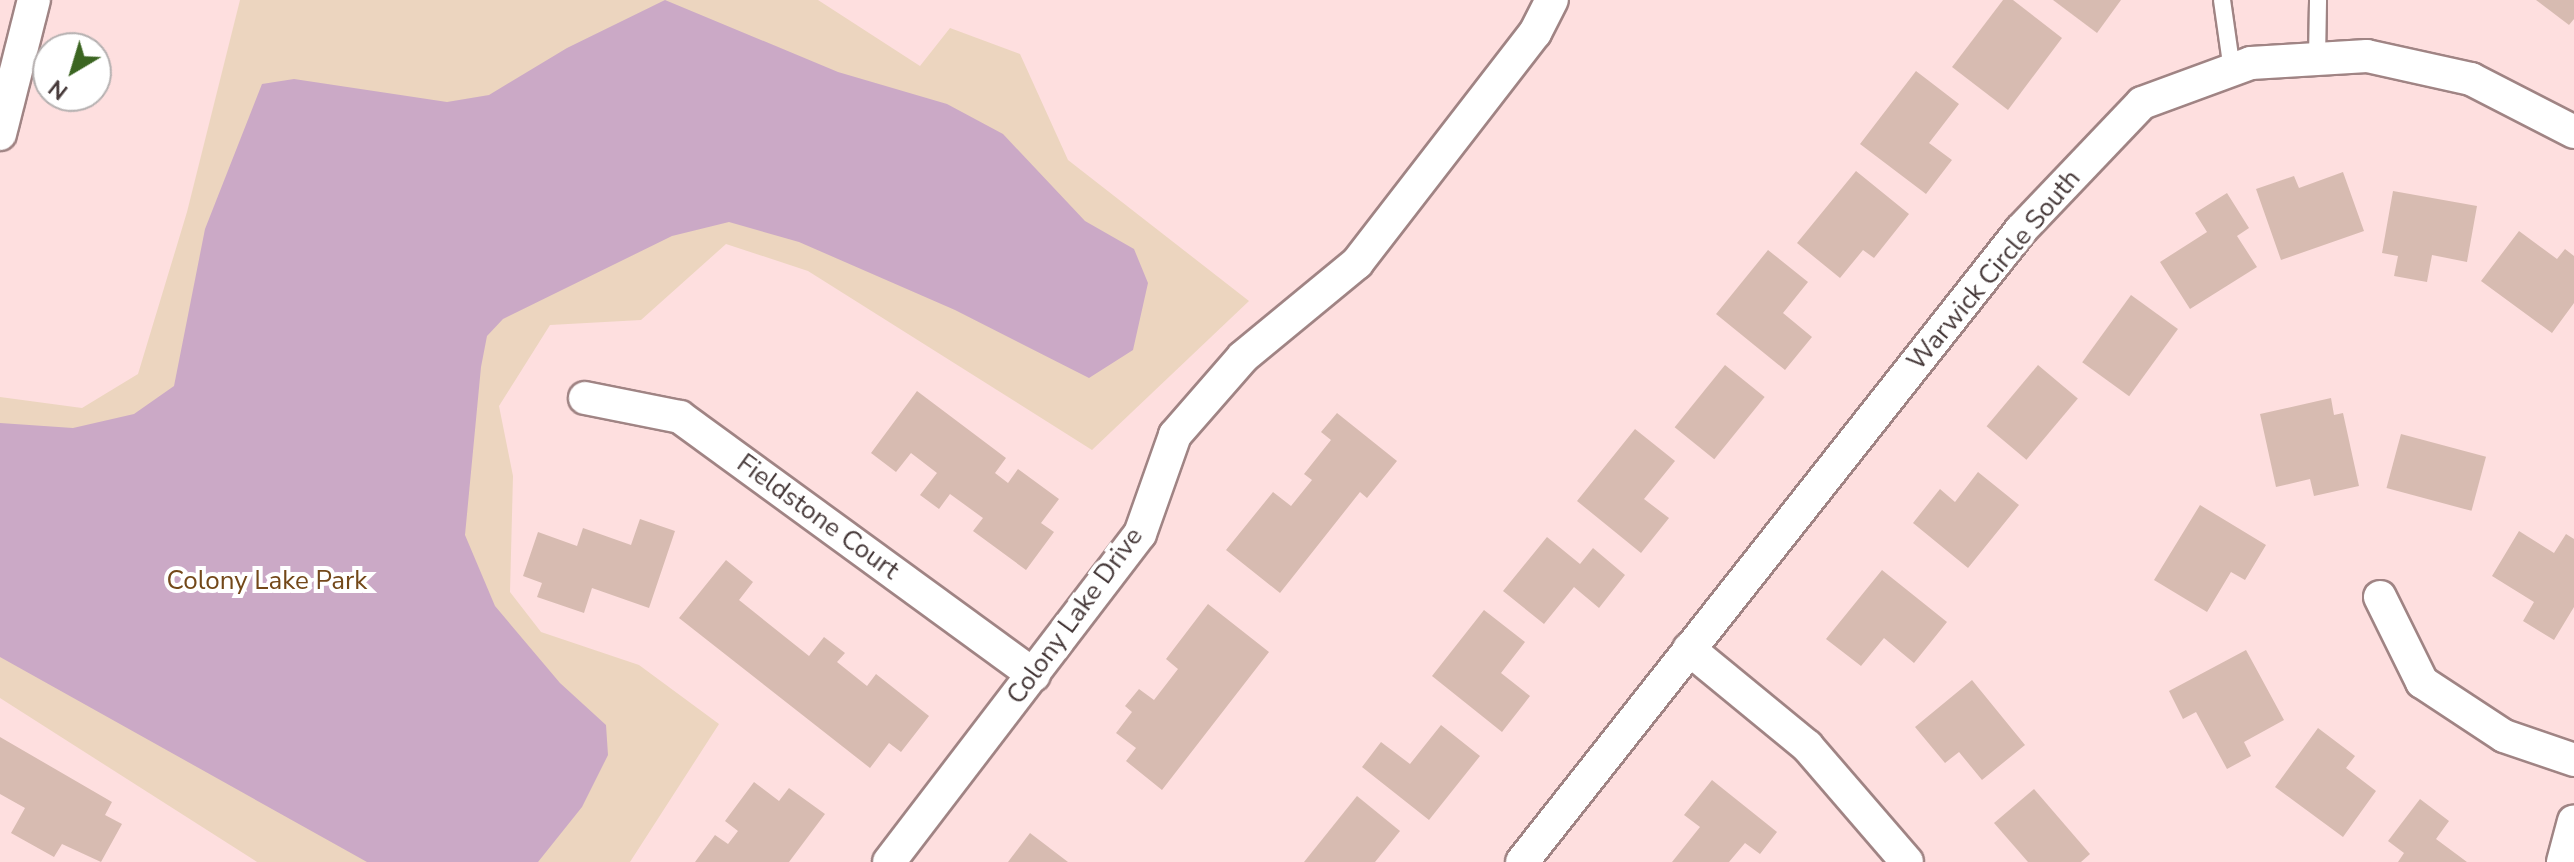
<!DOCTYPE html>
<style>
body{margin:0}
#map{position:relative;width:2574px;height:862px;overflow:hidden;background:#fedfdf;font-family:"Nunito Sans",sans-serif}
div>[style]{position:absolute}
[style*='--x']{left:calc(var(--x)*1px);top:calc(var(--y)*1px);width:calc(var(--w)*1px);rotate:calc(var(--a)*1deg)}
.green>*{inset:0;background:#ecd5bf}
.water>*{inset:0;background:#cba9c6}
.building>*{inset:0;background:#d7bbb1;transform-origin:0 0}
.roads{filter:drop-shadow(2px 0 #a08484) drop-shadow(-2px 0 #a08484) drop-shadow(0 2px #a08484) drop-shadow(0 -2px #a08484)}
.service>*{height:16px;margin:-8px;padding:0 8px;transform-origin:8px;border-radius:8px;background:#fff}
.minor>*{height:32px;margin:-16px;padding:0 16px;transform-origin:16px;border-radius:16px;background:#fff}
span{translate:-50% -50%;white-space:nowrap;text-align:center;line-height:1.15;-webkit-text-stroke:8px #fff;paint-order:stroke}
.street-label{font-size:26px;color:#463939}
.park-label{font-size:26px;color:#734819}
.north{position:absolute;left:32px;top:32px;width:80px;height:80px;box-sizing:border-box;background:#fff;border:2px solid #b5b0b0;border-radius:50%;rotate:218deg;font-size:22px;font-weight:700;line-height:32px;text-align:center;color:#463939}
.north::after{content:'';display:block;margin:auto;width:28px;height:36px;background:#3b6521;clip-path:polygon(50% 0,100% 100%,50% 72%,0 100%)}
</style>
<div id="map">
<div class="green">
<div style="clip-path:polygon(240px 0,818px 0,920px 66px,950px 28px,1020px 54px,1068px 160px,1249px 301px,1092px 450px,808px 271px,726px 244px,641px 320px,550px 325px,499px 406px,513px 476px,510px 592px,541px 632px,639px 665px,719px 724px,630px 862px,257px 862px,0 698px,0 397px,82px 408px,138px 374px,187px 212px)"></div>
</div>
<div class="water">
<div style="clip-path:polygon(665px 0,838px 72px,947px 104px,1003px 134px,1085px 221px,1134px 249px,1148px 283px,1133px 350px,1089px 378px,955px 310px,799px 242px,729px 222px,672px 236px,503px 319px,487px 336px,481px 367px,465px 535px,495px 606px,560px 683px,606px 725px,608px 755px,582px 807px,538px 862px,367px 862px,0 657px,0 423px,73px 428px,134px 414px,174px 386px,205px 229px,262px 84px,294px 79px,447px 102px,489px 95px,567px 48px)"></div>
</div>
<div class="building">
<div style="clip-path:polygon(2003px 0,2013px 0,2062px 38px,2008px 110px,1952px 67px)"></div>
<div style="clip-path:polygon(2053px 0,2121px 0,2097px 33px)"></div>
<div style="clip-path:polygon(2536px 0,2574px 0,2574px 19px,2569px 25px)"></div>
<div style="clip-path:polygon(1916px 71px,1959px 104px,1929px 143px,1952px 160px,1926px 194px,1860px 144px)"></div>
<div style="clip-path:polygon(1856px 171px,1909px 214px,1874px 258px,1863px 250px,1840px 278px,1797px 243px)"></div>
<div style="clip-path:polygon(2343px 172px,2364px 231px,2281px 260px,2256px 189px,2294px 176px,2299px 188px)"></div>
<div style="clip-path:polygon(2393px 191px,2477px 206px,2467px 262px,2432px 255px,2427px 282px,2394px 276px,2398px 256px,2382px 253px)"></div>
<div style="clip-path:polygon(2227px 193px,2249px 228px,2237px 236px,2257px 267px,2190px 309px,2160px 262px,2207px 232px,2195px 213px)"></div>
<div style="clip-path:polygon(2519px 231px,2557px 259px,2565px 249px,2574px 256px,2574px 303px,2552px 333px,2481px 281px)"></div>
<div style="clip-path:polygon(1768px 250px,1808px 282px,1783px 313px,1812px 337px,1785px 370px,1716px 314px)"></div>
<div style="left:2131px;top:295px;width:58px;height:83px;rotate:36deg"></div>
<div style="left:1725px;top:365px;width:51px;height:80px;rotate:39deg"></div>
<div style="left:2038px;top:365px;width:52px;height:80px;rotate:40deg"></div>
<div style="clip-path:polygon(917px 391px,1006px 458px,995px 473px,1008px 483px,1018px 469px,1059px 499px,1041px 523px,1054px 532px,1026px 570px,973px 531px,983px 518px,950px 494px,939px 509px,920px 495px,937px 473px,911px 453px,896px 472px,871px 453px)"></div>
<div style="clip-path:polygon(2331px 398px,2334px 415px,2343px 413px,2359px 486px,2314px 496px,2310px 479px,2276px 487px,2260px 414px)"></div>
<div style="clip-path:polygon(1337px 413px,1397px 461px,1367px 498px,1360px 492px,1280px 593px,1226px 550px,1273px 492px,1291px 506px,1312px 480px,1304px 474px,1331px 440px,1321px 432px)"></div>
<div style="clip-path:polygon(1635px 429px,1675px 461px,1644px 499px,1669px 518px,1641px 553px,1577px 501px)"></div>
<div style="left:2401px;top:434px;width:88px;height:56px;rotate:15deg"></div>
<div style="clip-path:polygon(1978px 472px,2019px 505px,1968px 568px,1913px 523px,1940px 489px,1955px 502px)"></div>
<div style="clip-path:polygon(2200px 505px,2266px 545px,2245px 580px,2231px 572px,2207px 612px,2154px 580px)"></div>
<div style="clip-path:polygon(640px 519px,675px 531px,649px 608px,592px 588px,584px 613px,537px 597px,542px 583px,523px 576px,538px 532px,577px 546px,583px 528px,631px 545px)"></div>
<div style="clip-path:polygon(2519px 531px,2554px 553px,2566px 534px,2574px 539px,2574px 607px,2554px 640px,2523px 621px,2534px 602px,2492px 576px)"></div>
<div style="clip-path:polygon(1547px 537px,1580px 564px,1593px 548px,1625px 575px,1599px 608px,1574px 587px,1544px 624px,1503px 591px)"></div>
<div style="clip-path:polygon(726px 560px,753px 582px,739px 600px,809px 656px,824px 637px,845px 653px,837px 662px,867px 686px,876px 674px,929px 716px,901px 752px,889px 743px,870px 768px,679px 618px)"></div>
<div style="clip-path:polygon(1882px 570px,1947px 622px,1914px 663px,1884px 638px,1861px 666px,1826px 639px)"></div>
<div style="clip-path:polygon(1208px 604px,1269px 652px,1162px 790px,1126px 761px,1136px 748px,1116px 733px,1132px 712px,1125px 706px,1139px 689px,1154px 700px,1178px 669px,1166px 659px)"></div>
<div style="clip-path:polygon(1484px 610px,1525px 642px,1501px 673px,1530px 696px,1502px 732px,1432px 676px)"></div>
<div style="clip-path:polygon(2246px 650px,2284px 720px,2244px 742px,2251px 756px,2227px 769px,2196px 712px,2183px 719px,2169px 691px)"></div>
<div style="clip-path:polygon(1972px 680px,2025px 745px,1982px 780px,1959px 752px,1945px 763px,1915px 727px)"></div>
<div style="clip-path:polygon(1441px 725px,1480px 756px,1429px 820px,1362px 767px,1381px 742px,1410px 764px)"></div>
<div style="clip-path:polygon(2318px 728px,2355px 756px,2346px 768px,2376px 791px,2343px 837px,2275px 787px)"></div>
<div style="clip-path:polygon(0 737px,112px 802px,105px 815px,122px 824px,101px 862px,62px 844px,54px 857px,11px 833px,25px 808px,0 794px)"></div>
<div style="clip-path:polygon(1712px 780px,1777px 832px,1760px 854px,1745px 843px,1729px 862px,1672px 862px,1700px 827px,1684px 815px)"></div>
<div style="clip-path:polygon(754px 782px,779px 801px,789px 788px,825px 814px,789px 862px,695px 862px,715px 835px,728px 844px,738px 831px,725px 821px)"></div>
<div style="clip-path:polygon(2034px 789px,2090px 854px,2081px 862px,2028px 862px,1994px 823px)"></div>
<div style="clip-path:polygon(1357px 796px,1400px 831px,1375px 862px,1304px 862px)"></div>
<div style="clip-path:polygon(2420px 799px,2449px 821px,2436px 839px,2467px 862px,2398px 862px,2404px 853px,2388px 841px)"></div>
<div style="clip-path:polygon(1030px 833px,1068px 862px,1008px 862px)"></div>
</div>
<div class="roads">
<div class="service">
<div style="--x:2222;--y:0;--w:71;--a:81.9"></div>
<div style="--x:2317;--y:59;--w:59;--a:-89"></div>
</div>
<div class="minor">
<div style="--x:0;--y:134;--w:138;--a:-75.8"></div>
<div style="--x:585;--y:398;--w:97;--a:11.3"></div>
<div style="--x:680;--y:417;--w:438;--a:36.1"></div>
<div style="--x:2380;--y:597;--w:95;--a:63.7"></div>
<div style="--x:2422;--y:682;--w:98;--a:33.4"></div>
<div style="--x:2504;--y:736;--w:74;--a:18.9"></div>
<div style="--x:1689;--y:649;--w:153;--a:39.4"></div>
<div style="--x:1807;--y:746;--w:153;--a:49.2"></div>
<div style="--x:889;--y:862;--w:413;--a:-52.6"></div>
<div style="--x:1140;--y:534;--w:105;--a:-70.5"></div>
<div style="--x:1175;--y:435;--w:103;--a:-48.9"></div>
<div style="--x:1243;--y:357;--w:148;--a:-39.5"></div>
<div style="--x:1357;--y:263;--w:291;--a:-52.3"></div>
<div style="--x:1535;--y:33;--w:37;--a:-63"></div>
<div style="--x:1522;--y:862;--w:805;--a:-51.71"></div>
<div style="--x:2021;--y:230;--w:175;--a:-46.4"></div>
<div style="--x:2142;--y:103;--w:116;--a:-20.2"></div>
<div style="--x:2251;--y:63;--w:116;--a:-3.5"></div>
<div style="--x:2367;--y:56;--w:107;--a:12.5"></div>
<div style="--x:2471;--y:79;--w:116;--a:27.2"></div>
<div style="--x:2563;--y:862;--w:42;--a:-75"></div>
</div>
</div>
<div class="street-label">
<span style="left:1994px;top:270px;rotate:-50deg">Warwick Circle South</span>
<span style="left:818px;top:517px;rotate:36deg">Fieldstone Court</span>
<span style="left:1075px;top:616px;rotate:-54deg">Colony Lake Drive</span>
</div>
<div class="park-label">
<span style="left:267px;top:581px">Colony Lake Park</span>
</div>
<div class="north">N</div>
</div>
